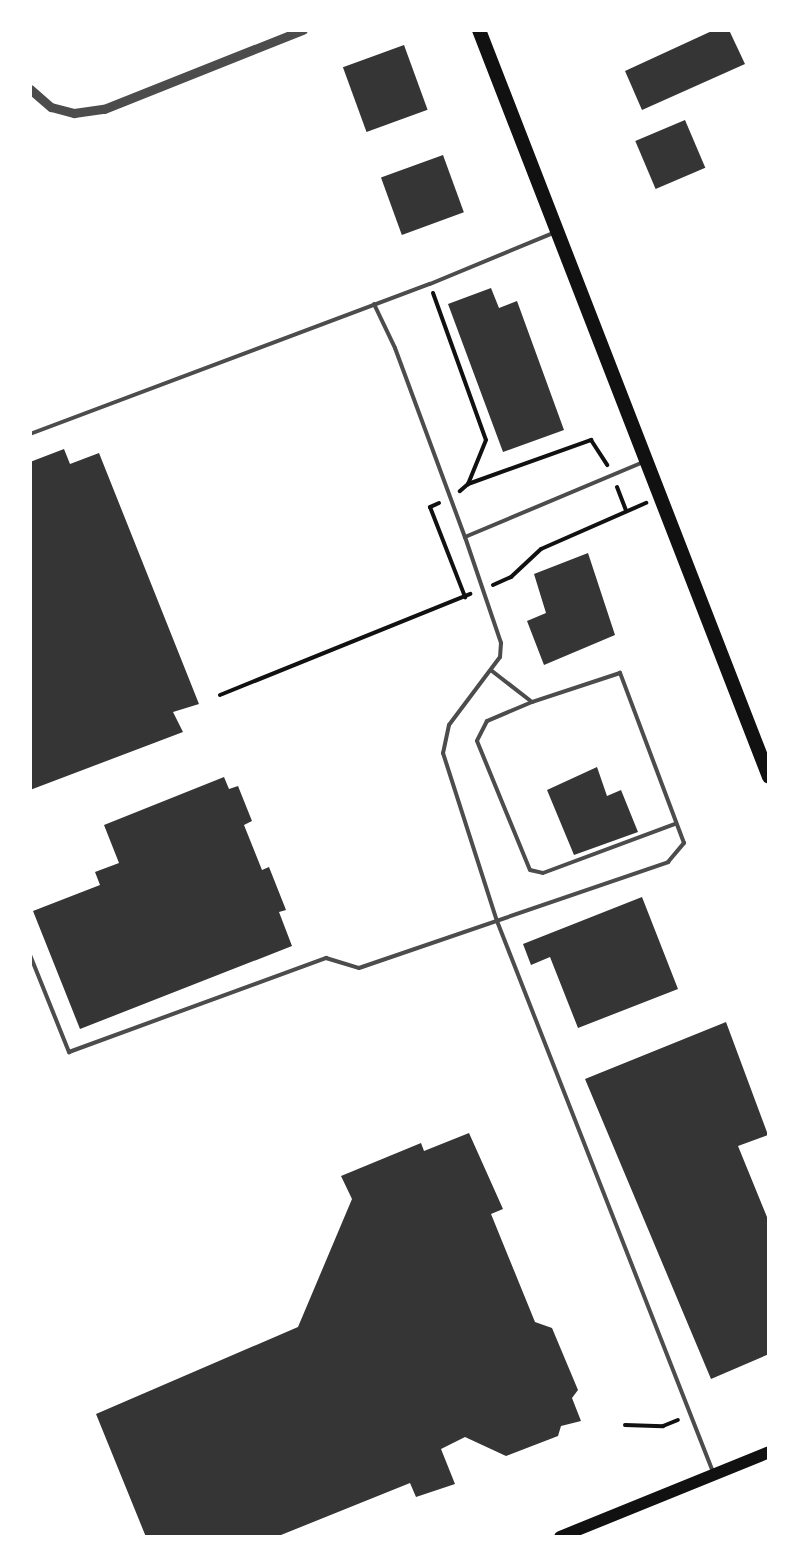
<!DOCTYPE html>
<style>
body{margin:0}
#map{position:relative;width:799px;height:1567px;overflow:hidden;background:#fff;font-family:Mulish,sans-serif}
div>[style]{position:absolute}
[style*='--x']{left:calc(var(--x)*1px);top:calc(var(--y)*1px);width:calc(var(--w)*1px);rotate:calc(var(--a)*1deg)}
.building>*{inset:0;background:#353535;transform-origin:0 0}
.path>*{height:4px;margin:-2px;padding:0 2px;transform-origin:2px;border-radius:2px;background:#111}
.service>*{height:4px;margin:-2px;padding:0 2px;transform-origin:2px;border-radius:2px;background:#4c4c4c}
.minor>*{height:9px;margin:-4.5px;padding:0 4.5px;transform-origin:4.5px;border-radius:4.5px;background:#4c4c4c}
.secondary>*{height:12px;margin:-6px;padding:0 6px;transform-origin:6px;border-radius:6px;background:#111}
.primary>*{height:14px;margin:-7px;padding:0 7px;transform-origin:7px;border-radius:7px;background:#111}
span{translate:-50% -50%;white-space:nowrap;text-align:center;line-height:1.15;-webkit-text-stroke:10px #fff;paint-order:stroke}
.frame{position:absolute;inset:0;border:32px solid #fff;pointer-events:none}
</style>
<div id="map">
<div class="building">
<div style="clip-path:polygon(714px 30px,729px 30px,745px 64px,642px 110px,625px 71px)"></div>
<div style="left:404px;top:45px;width:69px;height:65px;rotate:70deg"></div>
<div style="left:685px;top:120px;width:52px;height:54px;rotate:67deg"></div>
<div style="left:443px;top:155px;width:61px;height:66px;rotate:70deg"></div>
<div style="clip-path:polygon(491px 288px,499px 308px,517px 301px,564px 430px,503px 452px,448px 304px)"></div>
<div style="clip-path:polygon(64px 449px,70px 464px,99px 453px,199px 704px,173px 712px,183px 732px,30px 790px,30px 462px)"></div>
<div style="clip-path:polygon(588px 553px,615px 635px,544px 665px,527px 621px,546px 613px,534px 574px)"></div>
<div style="clip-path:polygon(597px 767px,607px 796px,621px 790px,638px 832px,574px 855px,547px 790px)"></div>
<div style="clip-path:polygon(224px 777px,229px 789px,238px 786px,252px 821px,244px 825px,262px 870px,269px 867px,286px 910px,279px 912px,292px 946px,80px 1029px,33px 911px,100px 885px,95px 872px,119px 863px,104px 825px)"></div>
<div style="clip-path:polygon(642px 897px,678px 989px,578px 1028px,550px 957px,531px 965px,523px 944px)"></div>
<div style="clip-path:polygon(726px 1022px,768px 1135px,738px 1146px,769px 1222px,769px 1354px,711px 1379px,585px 1079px)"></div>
<div style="clip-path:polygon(469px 1133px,503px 1209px,491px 1214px,535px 1322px,552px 1328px,578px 1390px,572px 1398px,581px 1421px,561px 1426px,558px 1436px,506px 1456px,465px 1437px,441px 1449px,455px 1484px,416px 1497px,410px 1483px,276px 1537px,146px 1537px,96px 1414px,298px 1327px,352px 1199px,341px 1176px,421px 1143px,424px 1151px)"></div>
</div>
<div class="path">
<div style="--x:433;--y:293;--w:156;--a:70.2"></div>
<div style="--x:486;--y:440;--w:48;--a:112.2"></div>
<div style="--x:468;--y:484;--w:11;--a:139"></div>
<div style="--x:468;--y:484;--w:131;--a:-19.7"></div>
<div style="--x:591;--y:440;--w:30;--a:57"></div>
<div style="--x:617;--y:487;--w:25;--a:69"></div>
<div style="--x:439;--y:503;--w:10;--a:156"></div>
<div style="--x:430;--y:507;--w:97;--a:68.7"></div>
<div style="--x:493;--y:585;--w:20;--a:-24"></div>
<div style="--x:511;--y:577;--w:41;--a:-43"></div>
<div style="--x:541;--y:549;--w:115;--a:-23.7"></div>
<div style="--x:220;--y:695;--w:270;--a:-22"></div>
<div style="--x:625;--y:1425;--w:38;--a:2"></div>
<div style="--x:663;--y:1426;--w:16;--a:-22"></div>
</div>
<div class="service">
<div style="--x:374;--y:304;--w:49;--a:64.5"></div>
<div style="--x:395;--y:348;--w:202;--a:69.7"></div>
<div style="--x:30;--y:434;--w:427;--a:-20.6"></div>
<div style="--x:430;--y:284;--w:133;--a:-22.5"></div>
<div style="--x:641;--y:463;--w:191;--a:157.2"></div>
<div style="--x:465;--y:537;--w:112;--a:71.2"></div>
<div style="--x:501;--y:643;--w:14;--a:94"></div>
<div style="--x:500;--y:657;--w:85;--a:126.9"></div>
<div style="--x:449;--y:725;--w:29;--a:102"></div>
<div style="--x:443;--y:753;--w:176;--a:72.2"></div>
<div style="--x:497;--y:921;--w:592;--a:68.59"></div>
<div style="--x:532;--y:702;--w:49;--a:157.1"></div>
<div style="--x:487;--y:721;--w:22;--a:117"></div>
<div style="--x:477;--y:741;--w:139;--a:67.7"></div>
<div style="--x:530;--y:870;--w:13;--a:13"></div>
<div style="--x:543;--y:873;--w:141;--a:-20.4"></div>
<div style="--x:30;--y:955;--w:105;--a:68.1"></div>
<div style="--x:69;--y:1052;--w:274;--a:-20.1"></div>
<div style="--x:326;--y:958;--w:34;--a:17"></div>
<div style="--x:359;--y:968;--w:327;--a:-18.9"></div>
<div style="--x:668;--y:862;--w:25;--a:-50"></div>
<div style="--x:684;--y:843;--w:182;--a:-110.6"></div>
<div style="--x:620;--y:673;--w:93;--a:161.8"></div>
<div style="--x:532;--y:702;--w:51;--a:-142.2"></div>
</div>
<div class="minor">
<div style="--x:30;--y:89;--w:28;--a:41"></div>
<div style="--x:51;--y:107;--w:24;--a:15"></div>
<div style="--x:74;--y:113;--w:30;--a:-8"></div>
<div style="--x:104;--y:109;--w:214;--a:-21.7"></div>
</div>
<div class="secondary">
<div style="--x:560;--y:1537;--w:226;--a:-22.1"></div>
</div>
<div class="primary">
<div style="--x:479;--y:30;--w:801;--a:68.78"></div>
</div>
<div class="frame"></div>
</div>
